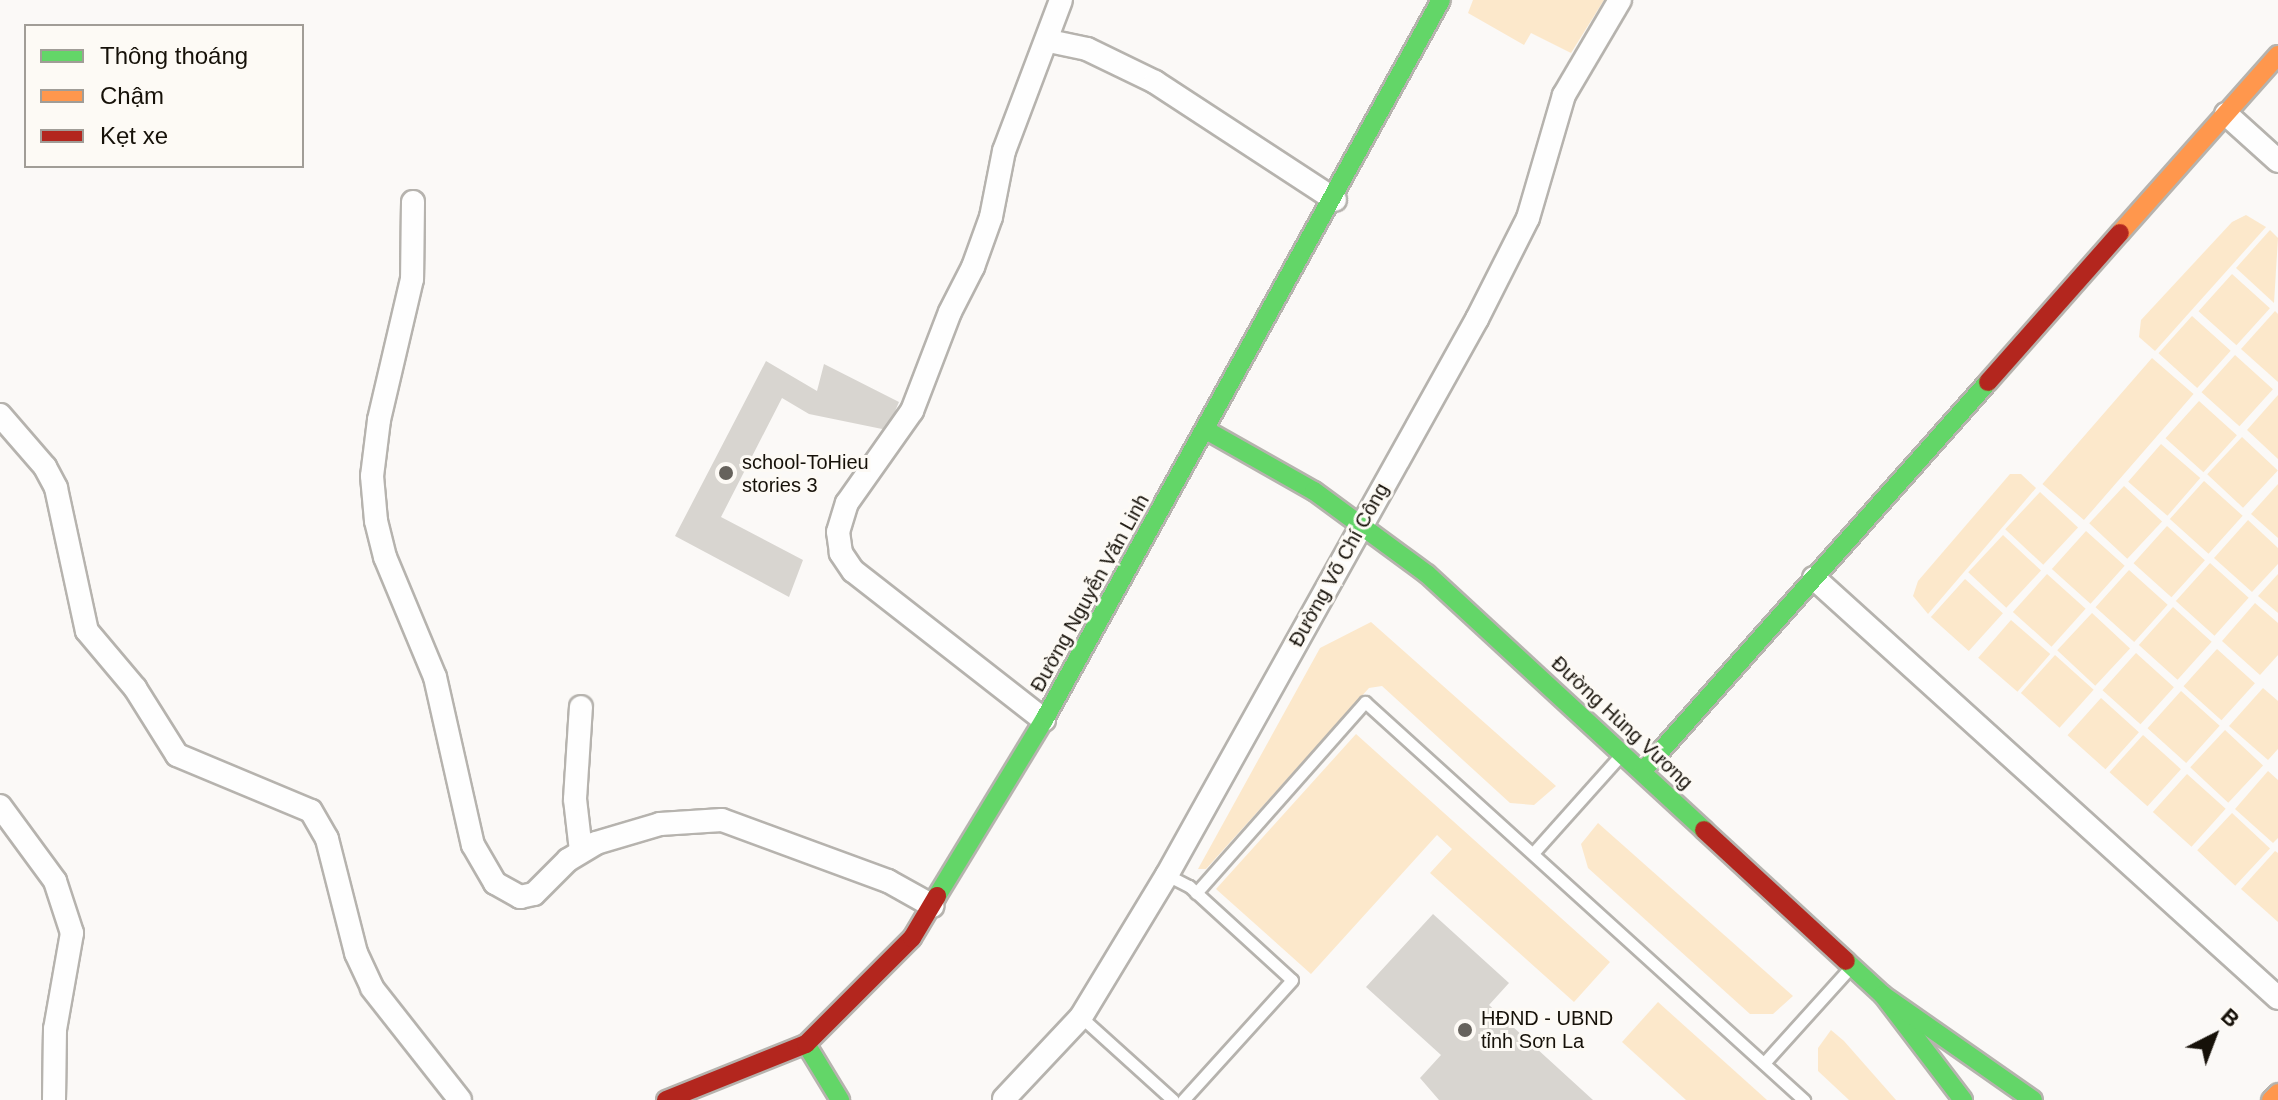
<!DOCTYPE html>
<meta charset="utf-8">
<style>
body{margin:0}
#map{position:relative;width:2278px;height:1100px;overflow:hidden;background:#fbf9f7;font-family:Arial,sans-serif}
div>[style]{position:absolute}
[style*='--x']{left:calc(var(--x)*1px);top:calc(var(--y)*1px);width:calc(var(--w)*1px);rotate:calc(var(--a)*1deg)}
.green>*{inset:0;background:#fce8cb;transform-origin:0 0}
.building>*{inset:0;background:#d8d5d0}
.roads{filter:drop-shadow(2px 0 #b6b3ae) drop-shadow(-2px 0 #b6b3ae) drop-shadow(0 2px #b6b3ae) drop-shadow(0 -2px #b6b3ae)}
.lane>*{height:11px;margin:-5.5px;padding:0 5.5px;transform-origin:5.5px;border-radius:5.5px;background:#fefefe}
.street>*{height:22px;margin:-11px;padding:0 11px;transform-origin:11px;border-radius:11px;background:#fefefe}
.fast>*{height:18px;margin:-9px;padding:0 9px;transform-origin:9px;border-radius:9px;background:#63d668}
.slow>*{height:18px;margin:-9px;padding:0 9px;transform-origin:9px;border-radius:9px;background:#ff974d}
.jam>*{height:18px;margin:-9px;padding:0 9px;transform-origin:9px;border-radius:9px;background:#b3261e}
.dots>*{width:22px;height:22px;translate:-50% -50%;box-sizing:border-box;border:4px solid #fdfaf5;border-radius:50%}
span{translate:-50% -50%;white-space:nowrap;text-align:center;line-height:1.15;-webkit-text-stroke:6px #fdfaf5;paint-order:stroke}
.poi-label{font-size:20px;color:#161109}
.left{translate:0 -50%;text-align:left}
.street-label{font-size:20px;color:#161109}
.legend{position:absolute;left:24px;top:24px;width:280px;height:144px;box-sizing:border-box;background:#fdfaf5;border:2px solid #a19d97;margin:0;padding:10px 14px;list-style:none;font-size:24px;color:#161109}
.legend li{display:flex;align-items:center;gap:16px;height:40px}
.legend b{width:40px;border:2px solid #a19d97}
.north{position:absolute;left:2174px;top:996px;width:80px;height:80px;-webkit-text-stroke:6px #fdfaf5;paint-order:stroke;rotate:42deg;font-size:22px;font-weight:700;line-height:32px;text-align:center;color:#161109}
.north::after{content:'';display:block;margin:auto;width:28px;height:36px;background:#161109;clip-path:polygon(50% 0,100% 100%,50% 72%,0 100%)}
</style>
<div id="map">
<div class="green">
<div style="clip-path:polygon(1473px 0,1604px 0,1571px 53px,1531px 33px,1524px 45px,1468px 13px)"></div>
<div style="clip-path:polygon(2246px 215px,2266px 227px,2155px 351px,2139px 337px,2141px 320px,2232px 222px)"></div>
<div style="clip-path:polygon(2270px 230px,2278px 238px,2274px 303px,2236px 268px)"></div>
<div style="left:2232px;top:274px;width:51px;height:50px;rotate:42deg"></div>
<div style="clip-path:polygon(2275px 311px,2278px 314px,2278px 382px,2241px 349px)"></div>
<div style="left:2192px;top:316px;width:52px;height:50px;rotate:42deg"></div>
<div style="left:2235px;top:355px;width:51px;height:50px;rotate:42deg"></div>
<div style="left:2152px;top:358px;width:55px;height:167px;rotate:41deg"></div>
<div style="clip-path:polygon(2278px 395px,2278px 459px,2247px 430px)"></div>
<div style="left:2199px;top:401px;width:51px;height:50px;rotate:42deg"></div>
<div style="left:2242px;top:437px;width:49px;height:51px;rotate:43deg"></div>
<div style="left:2161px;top:444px;width:52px;height:50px;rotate:41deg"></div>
<div style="clip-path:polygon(2010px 474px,2021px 474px,2036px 488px,1928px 614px,1913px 596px,1918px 581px)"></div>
<div style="left:2204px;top:481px;width:52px;height:51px;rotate:42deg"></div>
<div style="clip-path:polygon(2278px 484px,2278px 538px,2251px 514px)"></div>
<div style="left:2124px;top:486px;width:52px;height:51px;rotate:43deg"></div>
<div style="left:2040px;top:492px;width:52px;height:51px;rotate:43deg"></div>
<div style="clip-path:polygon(2248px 520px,2278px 548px,2278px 564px,2252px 592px,2214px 558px)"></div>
<div style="left:2167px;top:526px;width:51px;height:50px;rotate:42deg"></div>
<div style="left:2086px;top:531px;width:52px;height:51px;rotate:42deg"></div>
<div style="left:2003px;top:535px;width:52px;height:51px;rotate:43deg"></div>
<div style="left:2210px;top:563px;width:52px;height:51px;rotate:42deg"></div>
<div style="left:2129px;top:570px;width:52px;height:50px;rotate:42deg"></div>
<div style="left:2047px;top:574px;width:52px;height:51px;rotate:42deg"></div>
<div style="clip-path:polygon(2278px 574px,2278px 613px,2258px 596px)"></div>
<div style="left:1965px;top:579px;width:51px;height:51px;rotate:42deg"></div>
<div style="clip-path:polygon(2255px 603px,2278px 623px,2278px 655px,2260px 675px,2222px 641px)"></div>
<div style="left:2173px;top:607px;width:52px;height:51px;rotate:42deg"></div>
<div style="left:2092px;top:613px;width:52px;height:51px;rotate:43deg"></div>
<div style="left:2011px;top:620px;width:52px;height:50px;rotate:41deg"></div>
<div style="clip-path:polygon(1371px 622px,1556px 786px,1534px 805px,1510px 803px,1382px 686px,1369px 688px,1206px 869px,1198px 869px,1320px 648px)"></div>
<div style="left:2217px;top:649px;width:51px;height:50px;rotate:42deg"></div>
<div style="left:2136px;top:653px;width:51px;height:50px;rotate:42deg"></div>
<div style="left:2055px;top:655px;width:52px;height:51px;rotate:42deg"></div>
<div style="clip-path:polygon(2263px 688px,2278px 701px,2278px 749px,2268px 760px,2229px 726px)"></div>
<div style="left:2181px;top:691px;width:52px;height:50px;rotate:42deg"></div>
<div style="left:2101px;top:698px;width:51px;height:50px;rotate:42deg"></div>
<div style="left:2225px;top:730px;width:52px;height:51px;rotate:43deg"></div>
<div style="clip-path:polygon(1356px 734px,1610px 962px,1574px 1002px,1430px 873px,1452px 849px,1437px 835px,1311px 974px,1216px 889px)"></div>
<div style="left:2143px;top:735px;width:51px;height:50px;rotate:42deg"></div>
<div style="clip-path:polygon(2268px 771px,2278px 780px,2278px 838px,2273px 843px,2235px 809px)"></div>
<div style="left:2187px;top:774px;width:52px;height:51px;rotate:42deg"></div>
<div style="left:2232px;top:813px;width:52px;height:51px;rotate:43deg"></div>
<div style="clip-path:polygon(1598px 823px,1793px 996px,1773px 1014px,1750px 1014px,1588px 868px,1581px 844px)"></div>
<div style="clip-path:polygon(2275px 851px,2278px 853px,2278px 922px,2241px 889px)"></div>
<div style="clip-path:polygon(1658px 1002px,1767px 1100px,1686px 1100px,1622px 1042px)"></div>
<div style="clip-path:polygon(1831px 1030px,1844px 1041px,1896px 1100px,1849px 1100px,1818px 1071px,1818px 1048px)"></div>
</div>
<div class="building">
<div style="clip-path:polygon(766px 361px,817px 391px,824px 364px,899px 402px,887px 430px,809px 414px,782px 398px,721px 517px,803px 560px,789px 597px,675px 536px)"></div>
<div style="clip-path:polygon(1433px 914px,1509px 983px,1489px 1005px,1593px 1100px,1439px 1100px,1420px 1078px,1441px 1055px,1366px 987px)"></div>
</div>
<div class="roads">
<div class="lane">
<div style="--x:1534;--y:852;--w:127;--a:-48.2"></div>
<div style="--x:1167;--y:875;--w:25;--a:27"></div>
<div style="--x:1189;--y:886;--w:139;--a:42.4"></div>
<div style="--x:1292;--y:980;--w:162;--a:132.2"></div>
<div style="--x:1196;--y:893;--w:255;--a:-48.5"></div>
<div style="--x:1365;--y:702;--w:593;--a:42.2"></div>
<div style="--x:1081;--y:1017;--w:124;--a:42.1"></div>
<div style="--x:1764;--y:1063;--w:127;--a:-47.9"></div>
</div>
<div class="street">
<div style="--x:1049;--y:41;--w:39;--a:12"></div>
<div style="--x:1087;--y:49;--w:76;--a:25.9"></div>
<div style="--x:1155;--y:82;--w:215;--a:33.2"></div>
<div style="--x:2226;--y:114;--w:70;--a:42.1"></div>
<div style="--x:413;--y:202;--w:77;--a:90.7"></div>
<div style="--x:412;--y:279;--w:145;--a:103.2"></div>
<div style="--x:379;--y:420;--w:56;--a:97.1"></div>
<div style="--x:372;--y:476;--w:45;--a:84.9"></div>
<div style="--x:376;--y:521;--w:37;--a:76"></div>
<div style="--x:385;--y:557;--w:130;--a:67.4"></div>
<div style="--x:435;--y:677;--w:172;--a:77.3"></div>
<div style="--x:473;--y:845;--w:44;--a:59.9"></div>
<div style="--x:495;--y:883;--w:29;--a:29"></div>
<div style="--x:520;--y:897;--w:14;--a:-12"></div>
<div style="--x:534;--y:894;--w:48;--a:-45"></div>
<div style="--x:568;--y:860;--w:33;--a:-31"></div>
<div style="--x:596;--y:843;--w:67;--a:-16.5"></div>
<div style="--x:660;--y:824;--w:62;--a:-3.7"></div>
<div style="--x:722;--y:820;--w:177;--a:20.2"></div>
<div style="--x:888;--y:881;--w:51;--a:29.1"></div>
<div style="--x:0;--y:415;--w:69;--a:49.1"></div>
<div style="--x:45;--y:467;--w:24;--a:62"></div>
<div style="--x:56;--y:488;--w:146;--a:77.8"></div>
<div style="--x:87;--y:631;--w:75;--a:49.9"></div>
<div style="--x:135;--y:688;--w:79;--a:57.9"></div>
<div style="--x:177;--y:755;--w:145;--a:22.7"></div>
<div style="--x:311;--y:811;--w:32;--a:60"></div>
<div style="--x:327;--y:839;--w:118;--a:75.7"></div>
<div style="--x:356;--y:953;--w:38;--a:65"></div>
<div style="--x:372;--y:988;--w:142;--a:51.8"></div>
<div style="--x:1814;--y:578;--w:626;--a:42.15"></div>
<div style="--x:1044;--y:720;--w:242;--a:-142"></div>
<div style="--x:853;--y:571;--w:22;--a:-124"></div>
<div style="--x:841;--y:553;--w:21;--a:-98"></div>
<div style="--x:838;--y:532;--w:30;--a:-73"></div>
<div style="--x:847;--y:503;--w:113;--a:-54.8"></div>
<div style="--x:912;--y:411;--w:106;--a:-69"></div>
<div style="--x:950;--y:312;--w:51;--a:-62.9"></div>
<div style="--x:973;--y:267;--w:53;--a:-70.2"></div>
<div style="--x:991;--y:217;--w:67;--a:-78.9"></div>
<div style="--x:1004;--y:151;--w:161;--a:-69.3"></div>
<div style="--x:0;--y:806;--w:93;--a:53.7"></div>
<div style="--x:55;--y:881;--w:55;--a:71.9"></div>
<div style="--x:72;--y:933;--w:97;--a:100"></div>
<div style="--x:55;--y:1029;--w:71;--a:90.8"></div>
<div style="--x:581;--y:851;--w:52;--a:-96.6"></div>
<div style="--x:575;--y:799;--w:92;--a:-86.3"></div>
<div style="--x:1004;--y:1099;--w:112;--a:-46.8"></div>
<div style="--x:1081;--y:1017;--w:166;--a:-58.8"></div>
<div style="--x:1167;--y:875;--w:637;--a:-60.86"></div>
<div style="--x:1477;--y:319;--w:113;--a:-63.2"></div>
<div style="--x:1528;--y:218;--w:128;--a:-73.7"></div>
<div style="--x:1564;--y:95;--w:110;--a:-59.5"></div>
</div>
<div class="fast">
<div style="--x:1206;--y:430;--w:124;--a:29.5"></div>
<div style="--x:1314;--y:491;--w:140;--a:36.3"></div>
<div style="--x:1427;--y:574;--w:377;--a:42.7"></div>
<div style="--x:1642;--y:772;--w:521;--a:-48.42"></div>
<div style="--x:937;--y:896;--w:206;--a:-58.7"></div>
<div style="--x:1044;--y:720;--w:822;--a:-61.13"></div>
<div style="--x:1846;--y:961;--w:50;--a:42.6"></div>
<div style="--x:1883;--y:995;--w:132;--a:52.7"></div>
<div style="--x:1883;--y:995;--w:183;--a:35"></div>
<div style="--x:806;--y:1044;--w:66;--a:58.7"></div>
</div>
<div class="slow">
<div style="--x:2120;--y:233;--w:238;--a:-48.4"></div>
<div style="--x:2271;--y:1100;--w:10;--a:-45"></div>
</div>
<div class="jam">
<div style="--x:1988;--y:382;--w:199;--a:-48.5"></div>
<div style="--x:1704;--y:830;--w:193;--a:42.7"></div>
<div style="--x:666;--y:1100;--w:151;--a:-21.8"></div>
<div style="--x:806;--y:1044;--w:150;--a:-45"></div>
<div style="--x:912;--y:938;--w:49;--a:-59.2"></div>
</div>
</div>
<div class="dots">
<div style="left:726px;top:473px;background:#66625c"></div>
<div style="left:1465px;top:1030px;background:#66625c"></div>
</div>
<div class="poi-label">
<span class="left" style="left:742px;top:474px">school-ToHieu<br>stories 3</span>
<span class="left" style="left:1481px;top:1030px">HĐND - UBND<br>tỉnh Sơn La</span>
</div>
<div class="street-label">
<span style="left:1339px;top:565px;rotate:-61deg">Đường Võ Chí Công</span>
<span style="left:1090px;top:593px;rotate:-61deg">Đường Nguyễn Văn Linh</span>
<span style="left:1622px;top:723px;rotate:43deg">Đường Hùng Vương</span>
</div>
<ul class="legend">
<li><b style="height:10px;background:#63d668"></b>Thông thoáng</li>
<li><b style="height:10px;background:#ff974d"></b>Chậm</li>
<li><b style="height:10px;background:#b3261e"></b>Kẹt xe</li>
</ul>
<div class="north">B</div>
</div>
